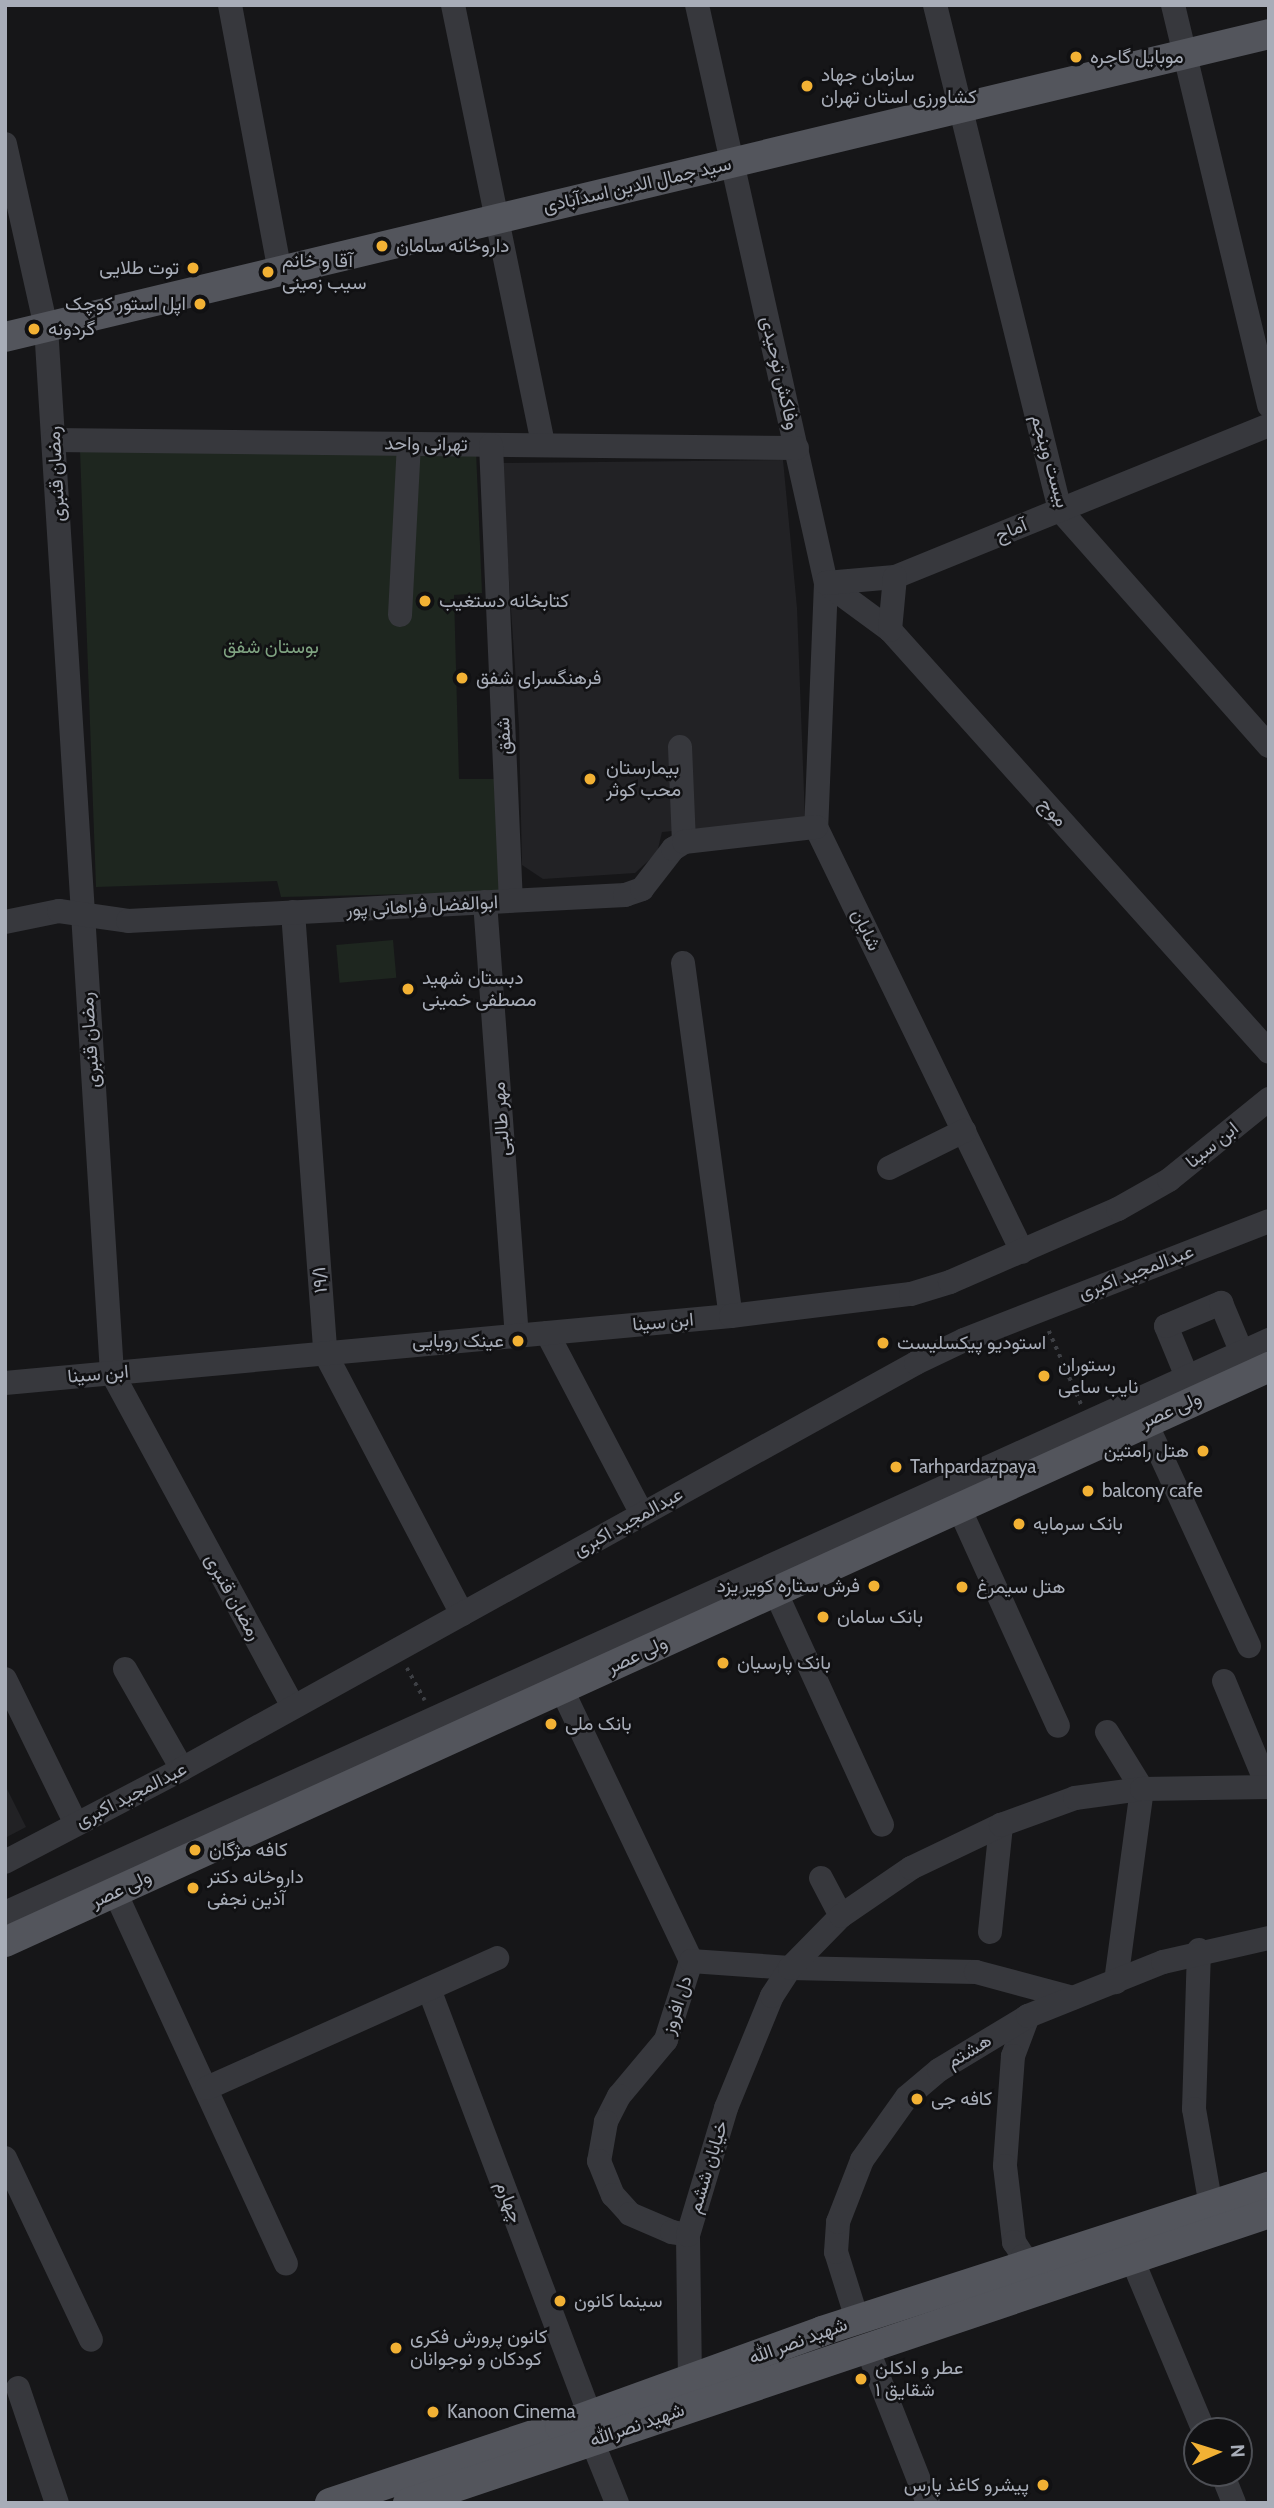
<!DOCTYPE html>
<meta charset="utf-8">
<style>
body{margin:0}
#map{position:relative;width:1274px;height:2508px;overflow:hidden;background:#161618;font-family:Cabin,Vazirmatn,sans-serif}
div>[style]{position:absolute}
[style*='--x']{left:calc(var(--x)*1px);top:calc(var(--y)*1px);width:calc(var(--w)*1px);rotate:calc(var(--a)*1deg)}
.built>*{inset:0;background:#222225}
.green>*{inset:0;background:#1e261f;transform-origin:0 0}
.path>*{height:3.5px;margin-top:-1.75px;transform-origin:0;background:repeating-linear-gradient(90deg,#3d3f44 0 3.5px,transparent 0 8.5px)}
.minor>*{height:24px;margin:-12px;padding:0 12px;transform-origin:12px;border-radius:12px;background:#37383d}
.major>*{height:30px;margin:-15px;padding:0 15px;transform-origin:15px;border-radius:15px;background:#53555c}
.dots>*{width:19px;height:19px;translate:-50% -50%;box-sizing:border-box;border:4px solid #111113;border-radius:50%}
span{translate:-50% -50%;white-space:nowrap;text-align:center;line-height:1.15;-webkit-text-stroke:5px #111113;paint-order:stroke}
.poi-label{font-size:19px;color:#a8adb8}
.left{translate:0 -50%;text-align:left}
.right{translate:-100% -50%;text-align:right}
.street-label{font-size:19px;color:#a8adb8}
.park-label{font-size:19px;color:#7fa381}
.frame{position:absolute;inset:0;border:7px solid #a8adb8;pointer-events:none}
.north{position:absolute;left:1183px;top:2417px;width:70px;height:70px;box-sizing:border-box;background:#111113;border:2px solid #4d4f55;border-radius:50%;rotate:87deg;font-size:19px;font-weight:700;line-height:28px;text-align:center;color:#a8adb8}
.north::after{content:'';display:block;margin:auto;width:24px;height:32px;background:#f2b134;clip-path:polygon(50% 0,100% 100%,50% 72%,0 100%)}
</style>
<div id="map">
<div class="built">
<div style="clip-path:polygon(783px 460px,797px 608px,805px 819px,662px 832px,657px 853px,635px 873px,543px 879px,522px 865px,519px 726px,501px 463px)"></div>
<div style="clip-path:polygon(5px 1785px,26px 1827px,5px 1838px)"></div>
</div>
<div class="green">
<div style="clip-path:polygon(80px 450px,476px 451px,482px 593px,454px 595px,459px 779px,494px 779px,501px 892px,281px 897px,277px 881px,96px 887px)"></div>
<div style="left:393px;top:940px;width:38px;height:57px;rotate:85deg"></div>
</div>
<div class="path">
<div style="--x:1049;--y:1331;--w:80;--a:66.3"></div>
<div style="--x:407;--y:1668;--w:37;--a:61"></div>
</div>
<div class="minor">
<div style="--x:230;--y:5;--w:271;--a:79.4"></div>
<div style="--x:453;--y:5;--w:449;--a:78.4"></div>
<div style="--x:697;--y:5;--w:592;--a:77.42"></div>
<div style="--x:826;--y:583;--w:244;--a:92.3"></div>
<div style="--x:816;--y:827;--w:472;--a:64.1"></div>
<div style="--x:935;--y:5;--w:520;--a:76.1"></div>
<div style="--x:1060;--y:510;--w:315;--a:48.5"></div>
<div style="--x:1173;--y:5;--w:412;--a:76.5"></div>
<div style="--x:5;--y:144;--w:188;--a:77.4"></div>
<div style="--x:46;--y:327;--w:1048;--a:86.39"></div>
<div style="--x:112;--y:1373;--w:380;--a:61.5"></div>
<div style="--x:54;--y:440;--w:743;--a:0.62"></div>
<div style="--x:491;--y:445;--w:456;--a:87.5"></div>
<div style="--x:826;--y:583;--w:79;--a:36.3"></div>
<div style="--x:890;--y:630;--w:567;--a:48.07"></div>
<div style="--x:826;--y:583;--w:69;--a:-5"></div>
<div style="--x:895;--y:577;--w:404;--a:-22.1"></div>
<div style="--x:400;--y:615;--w:171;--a:-87"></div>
<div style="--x:890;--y:630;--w:53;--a:-84.6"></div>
<div style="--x:680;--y:747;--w:95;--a:87.6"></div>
<div style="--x:485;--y:902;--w:435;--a:85.8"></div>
<div style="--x:293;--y:912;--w:442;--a:85.8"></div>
<div style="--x:325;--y:1353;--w:295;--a:62.3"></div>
<div style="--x:5;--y:922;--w:55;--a:-11.5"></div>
<div style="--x:59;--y:911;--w:70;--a:8.2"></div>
<div style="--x:128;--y:921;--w:498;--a:-3"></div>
<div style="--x:625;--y:895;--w:18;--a:-19"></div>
<div style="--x:642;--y:889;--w:51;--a:-52.2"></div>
<div style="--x:673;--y:849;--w:13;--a:-32"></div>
<div style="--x:684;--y:842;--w:133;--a:-6.5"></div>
<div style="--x:683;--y:963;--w:356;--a:82.3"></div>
<div style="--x:889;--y:1168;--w:84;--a:-26.3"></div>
<div style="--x:547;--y:1333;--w:204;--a:62.3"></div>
<div style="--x:5;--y:1383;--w:729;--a:-5.27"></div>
<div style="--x:731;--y:1316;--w:181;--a:-7"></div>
<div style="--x:911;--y:1294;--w:41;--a:-17.1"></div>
<div style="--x:950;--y:1282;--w:183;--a:-23.5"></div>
<div style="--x:1118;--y:1209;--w:59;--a:-29.6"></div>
<div style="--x:1169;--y:1180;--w:129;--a:-39"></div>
<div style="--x:1192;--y:1389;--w:68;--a:-112.4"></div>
<div style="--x:1166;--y:1326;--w:60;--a:-22.7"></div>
<div style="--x:1221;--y:1303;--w:67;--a:67.2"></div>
<div style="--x:1145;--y:1421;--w:248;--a:65.2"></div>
<div style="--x:960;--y:1510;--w:237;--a:65.6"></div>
<div style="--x:775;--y:1591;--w:257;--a:65.4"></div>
<div style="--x:125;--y:1669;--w:115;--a:60.3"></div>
<div style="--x:5;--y:1679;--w:161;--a:63.9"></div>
<div style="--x:1224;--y:1681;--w:115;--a:67.5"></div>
<div style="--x:562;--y:1690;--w:300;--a:64.5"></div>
<div style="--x:691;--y:1961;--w:83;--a:107.6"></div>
<div style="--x:666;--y:2040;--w:73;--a:130"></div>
<div style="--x:619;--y:2096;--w:29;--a:117"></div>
<div style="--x:606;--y:2122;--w:40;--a:100"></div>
<div style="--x:599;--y:2161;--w:37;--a:68"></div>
<div style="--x:613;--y:2195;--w:25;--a:48"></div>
<div style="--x:630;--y:2214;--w:46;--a:23.2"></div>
<div style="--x:672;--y:2232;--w:16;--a:11"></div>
<div style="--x:1107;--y:1732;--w:67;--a:58.4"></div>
<div style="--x:1142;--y:1789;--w:195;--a:97.7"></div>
<div style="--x:5;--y:1862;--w:200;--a:-27.7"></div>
<div style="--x:182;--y:1769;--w:839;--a:-28.95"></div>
<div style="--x:916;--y:1363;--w:53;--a:-25.6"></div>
<div style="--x:964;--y:1340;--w:327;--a:-21.3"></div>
<div style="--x:821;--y:1878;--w:43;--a:62.2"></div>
<div style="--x:115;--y:1892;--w:409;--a:65.3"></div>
<div style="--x:5;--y:1913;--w:1388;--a:-24.39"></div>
<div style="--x:990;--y:1932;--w:108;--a:-84.1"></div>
<div style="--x:1199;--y:1950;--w:159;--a:91.8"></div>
<div style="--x:1194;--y:2109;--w:98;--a:80.1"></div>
<div style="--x:691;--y:1961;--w:99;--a:4"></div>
<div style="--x:790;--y:1968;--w:186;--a:1.2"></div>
<div style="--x:976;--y:1972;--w:100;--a:15"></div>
<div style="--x:429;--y:1989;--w:456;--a:69.3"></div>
<div style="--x:1028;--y:2016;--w:43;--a:110.6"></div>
<div style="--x:1013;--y:2056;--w:110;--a:94.2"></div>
<div style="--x:1005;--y:2166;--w:77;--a:83.2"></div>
<div style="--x:1014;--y:2242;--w:17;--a:57"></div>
<div style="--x:1023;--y:2256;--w:14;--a:30"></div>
<div style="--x:207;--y:2088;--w:318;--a:-24.1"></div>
<div style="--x:5;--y:2158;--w:201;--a:64.7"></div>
<div style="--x:1132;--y:2259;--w:186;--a:67.3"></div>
<div style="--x:857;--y:2319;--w:70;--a:-107.4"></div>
<div style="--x:836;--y:2252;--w:30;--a:-86"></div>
<div style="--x:838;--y:2222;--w:66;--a:-68.8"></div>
<div style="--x:862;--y:2160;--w:77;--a:-54.5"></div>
<div style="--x:907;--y:2097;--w:42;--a:-40.2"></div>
<div style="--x:939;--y:2070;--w:104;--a:-31.2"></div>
<div style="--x:1028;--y:2016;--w:145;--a:-21.8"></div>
<div style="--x:1163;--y:1962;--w:109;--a:-12.8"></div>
<div style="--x:867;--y:2348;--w:167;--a:68.5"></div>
<div style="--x:690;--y:2380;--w:145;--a:-90.8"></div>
<div style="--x:688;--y:2235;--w:133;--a:-73.3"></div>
<div style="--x:726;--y:2108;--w:121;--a:-67.7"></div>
<div style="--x:772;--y:1996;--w:33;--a:-57"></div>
<div style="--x:790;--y:1968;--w:73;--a:-45.6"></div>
<div style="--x:841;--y:1916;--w:85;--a:-34.4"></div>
<div style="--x:911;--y:1868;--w:100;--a:-25.5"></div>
<div style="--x:1001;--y:1825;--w:79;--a:-20"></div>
<div style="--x:1075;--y:1798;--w:68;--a:-7.7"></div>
<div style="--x:1142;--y:1789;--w:127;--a:-0.9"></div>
<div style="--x:18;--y:2388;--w:121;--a:71.3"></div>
<div style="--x:592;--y:2441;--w:67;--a:68"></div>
<div style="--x:1222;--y:2473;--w:32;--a:68"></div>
</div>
<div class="major">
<div style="--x:5;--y:337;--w:1300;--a:-13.48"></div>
<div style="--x:5;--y:1942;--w:1389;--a:-24.46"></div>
<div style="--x:330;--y:2503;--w:243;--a:-18.5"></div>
<div style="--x:560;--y:2426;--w:279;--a:-19.9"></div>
<div style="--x:822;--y:2331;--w:470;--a:-17.9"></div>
<div style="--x:408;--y:2503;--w:909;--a:-18.61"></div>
</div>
<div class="dots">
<div style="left:1076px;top:57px;background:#f2b134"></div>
<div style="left:807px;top:86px;background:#f2b134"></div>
<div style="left:382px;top:246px;background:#f2b134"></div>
<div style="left:193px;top:268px;background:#f2b134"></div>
<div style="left:268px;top:272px;background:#f2b134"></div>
<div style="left:200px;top:304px;background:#f2b134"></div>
<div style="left:34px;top:329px;background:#f2b134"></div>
<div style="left:425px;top:601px;background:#f2b134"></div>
<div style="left:462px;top:678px;background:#f2b134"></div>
<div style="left:590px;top:779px;background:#f2b134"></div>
<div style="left:408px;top:989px;background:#f2b134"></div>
<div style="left:518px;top:1341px;background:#f2b134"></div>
<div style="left:883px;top:1343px;background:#f2b134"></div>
<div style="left:1044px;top:1376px;background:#f2b134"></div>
<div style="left:1203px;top:1451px;background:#f2b134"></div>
<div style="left:896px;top:1467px;background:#f2b134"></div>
<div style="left:1088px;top:1491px;background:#f2b134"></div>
<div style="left:1019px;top:1524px;background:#f2b134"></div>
<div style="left:874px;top:1586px;background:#f2b134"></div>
<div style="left:962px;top:1587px;background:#f2b134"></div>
<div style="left:823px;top:1617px;background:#f2b134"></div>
<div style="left:723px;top:1663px;background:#f2b134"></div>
<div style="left:551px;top:1724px;background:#f2b134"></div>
<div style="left:195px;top:1850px;background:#f2b134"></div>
<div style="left:193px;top:1888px;background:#f2b134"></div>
<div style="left:917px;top:2099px;background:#f2b134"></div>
<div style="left:560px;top:2301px;background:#f2b134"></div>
<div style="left:396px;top:2348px;background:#f2b134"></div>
<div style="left:861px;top:2379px;background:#f2b134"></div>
<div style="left:433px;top:2412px;background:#f2b134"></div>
<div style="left:1043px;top:2485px;background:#f2b134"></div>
</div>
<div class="poi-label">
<span class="left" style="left:1090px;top:57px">موبایل گاجره</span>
<span class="left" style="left:821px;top:86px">سازمان جهاد<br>کشاورزی استان تهران</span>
<span class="left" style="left:396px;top:246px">داروخانه سامان</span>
<span class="left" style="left:282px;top:272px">آقا و خانم<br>سیب زمینی</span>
<span class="right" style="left:179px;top:268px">توت طلایى</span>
<span class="right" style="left:186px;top:304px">اپل استور کوچک</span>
<span class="left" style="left:48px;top:329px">گردونه</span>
<span class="left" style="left:439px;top:601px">کتابخانه دستغیب</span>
<span class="left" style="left:476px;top:678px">فرهنگسرای شفق</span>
<span class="left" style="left:606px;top:779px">بیمارستان<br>محب کوثر</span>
<span class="left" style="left:422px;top:989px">دبستان شهید<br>مصطفی خمینی</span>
<span class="right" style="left:504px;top:1341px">عینک رویایی</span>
<span class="left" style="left:897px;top:1343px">استودیو پیکسلیست</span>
<span class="left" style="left:1058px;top:1376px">رستوران<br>نایب ساعی</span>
<span class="right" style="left:1189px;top:1451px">هتل رامتین</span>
<span class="left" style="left:910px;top:1467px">Tarhpardazpaya</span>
<span class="left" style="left:1102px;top:1491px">balcony cafe</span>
<span class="left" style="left:1033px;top:1524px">بانک سرمایه</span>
<span class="right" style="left:860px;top:1586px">فرش ستاره کویر یزد</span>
<span class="left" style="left:976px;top:1587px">هتل سیمرغ</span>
<span class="left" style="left:837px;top:1617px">بانک سامان</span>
<span class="left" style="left:737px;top:1663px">بانک پارسیان</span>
<span class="left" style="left:565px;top:1724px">بانک ملی</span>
<span class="left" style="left:209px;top:1850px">کافه مژگان</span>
<span class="left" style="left:207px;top:1888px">داروخانه دکتر<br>آذین نجفی</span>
<span class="left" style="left:931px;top:2099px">کافه جی</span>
<span class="left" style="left:574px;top:2301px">سینما کانون</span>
<span class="left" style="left:410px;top:2348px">کانون پرورش فکری<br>کودکان و نوجوانان</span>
<span class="left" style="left:875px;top:2379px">عطر و ادکلن<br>شقایق ۱</span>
<span class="left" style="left:447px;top:2412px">Kanoon Cinema</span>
<span class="right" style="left:1029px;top:2485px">پیشرو کاغذ پارس</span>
</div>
<div class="street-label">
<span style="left:637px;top:185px;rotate:-13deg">سید جمال الدین اسدآبادی</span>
<span style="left:780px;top:373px;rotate:77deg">وفاکش توحیدی</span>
<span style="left:426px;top:444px;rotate:1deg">تهرانی واحد</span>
<span style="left:1050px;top:461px;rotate:74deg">بیست وپنجم</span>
<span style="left:56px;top:474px;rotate:-93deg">رمضان قنبری</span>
<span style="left:1011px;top:530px;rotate:-22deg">آماج</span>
<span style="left:504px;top:736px;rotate:-93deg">شفق</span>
<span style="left:1053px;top:812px;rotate:48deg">موج</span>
<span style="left:422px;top:906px;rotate:-3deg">ابوالفضل فراهانی پور</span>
<span style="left:866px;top:930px;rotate:64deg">شایان</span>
<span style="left:90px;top:1040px;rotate:-94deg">رمضان قنبری</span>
<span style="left:501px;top:1119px;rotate:-94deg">مهر طالبی</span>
<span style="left:1212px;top:1145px;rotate:-39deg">ابن سینا</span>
<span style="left:1136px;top:1272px;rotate:-21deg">عبدالمجید اکبری</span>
<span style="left:320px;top:1280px;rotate:-94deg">۱۹/۱</span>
<span style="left:663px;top:1322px;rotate:-5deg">ابن سینا</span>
<span style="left:98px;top:1374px;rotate:-5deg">ابن سینا</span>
<span style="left:1171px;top:1410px;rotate:-24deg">ولی عصر</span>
<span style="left:628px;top:1522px;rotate:-29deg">عبدالمجید اکبری</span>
<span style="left:233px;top:1597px;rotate:61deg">رمضان قنبری</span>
<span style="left:637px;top:1655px;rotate:-25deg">ولی عصر</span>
<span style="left:131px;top:1795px;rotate:-27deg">عبدالمجید اکبری</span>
<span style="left:121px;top:1889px;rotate:-25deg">ولی عصر</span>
<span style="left:677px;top:2005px;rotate:-72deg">دل افروز</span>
<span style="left:969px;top:2051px;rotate:-31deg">هشتم</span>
<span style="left:708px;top:2167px;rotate:-73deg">خیابان ششم</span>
<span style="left:509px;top:2202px;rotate:69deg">چهارم</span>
<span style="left:798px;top:2341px;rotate:-20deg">شهید نصر الله</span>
<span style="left:637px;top:2425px;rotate:-19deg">شهید نصرالله</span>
</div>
<div class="park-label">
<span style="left:271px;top:647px">بوستان شفق</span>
</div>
<div class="frame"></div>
<div class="north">N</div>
</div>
